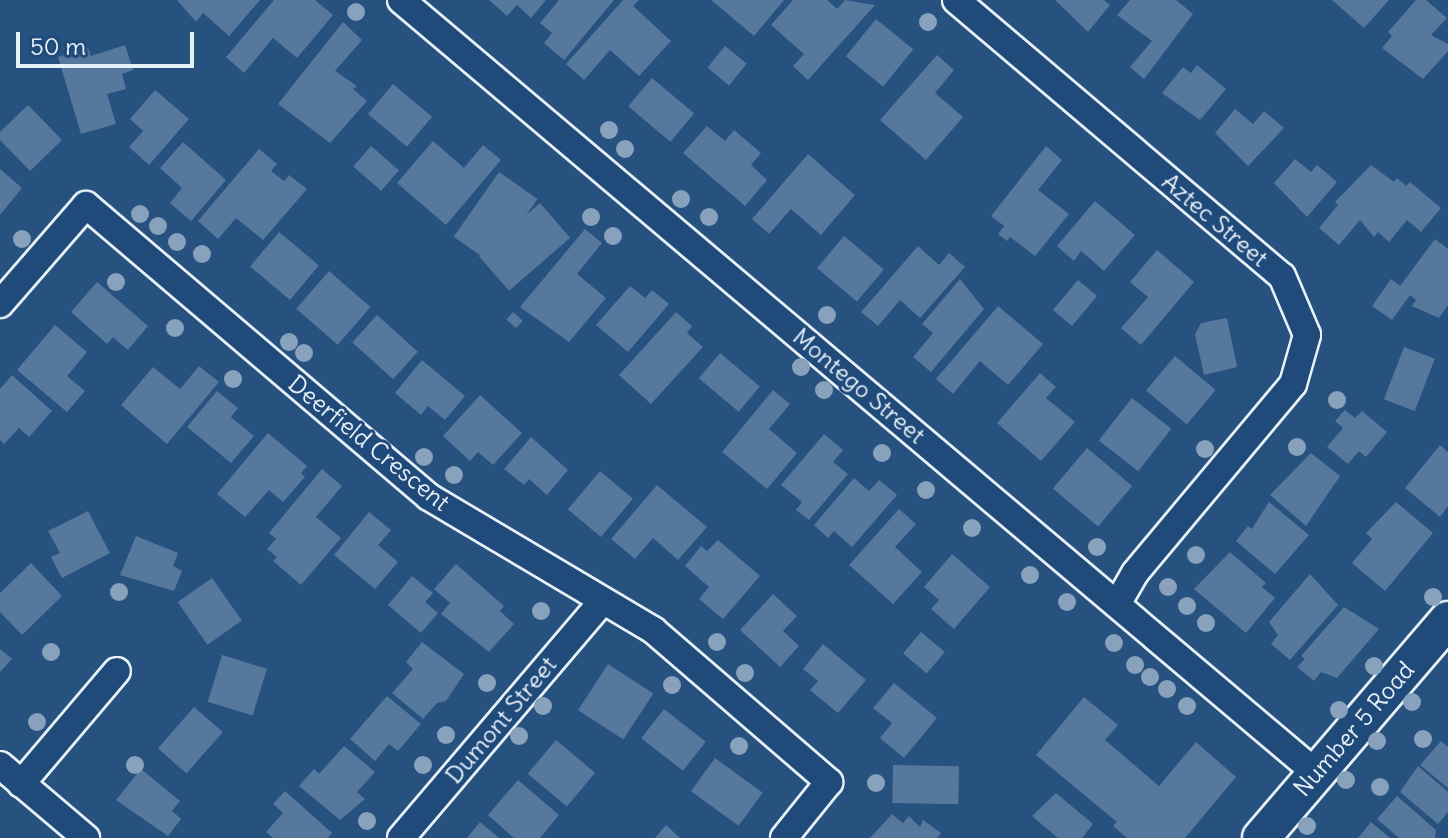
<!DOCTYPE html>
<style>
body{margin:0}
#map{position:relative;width:1448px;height:838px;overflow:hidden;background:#27517f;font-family:Delius,sans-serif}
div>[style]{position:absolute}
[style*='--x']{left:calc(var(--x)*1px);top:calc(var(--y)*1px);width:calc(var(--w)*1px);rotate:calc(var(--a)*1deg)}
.building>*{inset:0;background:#57789d;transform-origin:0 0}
.roads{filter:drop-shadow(2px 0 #e8f1f8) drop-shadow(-2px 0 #e8f1f8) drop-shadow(0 2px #e8f1f8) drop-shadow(0 -2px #e8f1f8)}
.minor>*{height:26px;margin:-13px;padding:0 13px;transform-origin:13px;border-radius:13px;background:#1f4a7a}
.secondary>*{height:36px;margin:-18px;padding:0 18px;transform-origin:18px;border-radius:18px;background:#1f4a7a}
.trees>*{width:18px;height:18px;margin:-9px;border-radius:50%;background:#88a1bc}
span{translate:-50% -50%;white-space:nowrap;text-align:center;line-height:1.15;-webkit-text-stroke:6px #1f4a7a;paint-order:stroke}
.street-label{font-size:24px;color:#e8f1f8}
.scale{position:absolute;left:16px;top:32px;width:178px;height:36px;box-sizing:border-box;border:4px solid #e8f1f8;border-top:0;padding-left:10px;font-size:24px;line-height:28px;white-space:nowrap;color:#e8f1f8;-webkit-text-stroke:6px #1f4a7a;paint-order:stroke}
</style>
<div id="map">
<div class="building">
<div style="clip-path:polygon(177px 0,260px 0,229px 36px,203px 13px,196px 22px)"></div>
<div style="clip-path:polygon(274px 0,315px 0,333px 15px,297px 58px,273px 38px,244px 73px,226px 57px)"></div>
<div style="clip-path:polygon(489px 0,546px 0,531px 18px,517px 5px,507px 16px)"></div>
<div style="clip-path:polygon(559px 0,614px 0,564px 60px,544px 43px,552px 33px,540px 23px)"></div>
<div style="clip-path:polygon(623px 0,639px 0,633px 6px,671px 41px,639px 76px,610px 50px,584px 80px,566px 64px)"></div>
<div style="clip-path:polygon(711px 0,784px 0,754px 36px)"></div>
<div style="clip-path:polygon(793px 0,827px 0,837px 9px,845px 0,875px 5px,808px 80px,793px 66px,804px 54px,771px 25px)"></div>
<div style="clip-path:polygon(1055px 0,1104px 0,1110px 5px,1088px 32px)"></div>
<div style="clip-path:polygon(1130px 0,1176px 0,1193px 14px,1144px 79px,1130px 67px,1152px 41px,1117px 15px)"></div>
<div style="clip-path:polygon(1332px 0,1389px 0,1364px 28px)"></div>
<div style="clip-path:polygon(1416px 0,1426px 0,1447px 18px,1431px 35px,1448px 44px,1448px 51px,1423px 79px,1382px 48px,1392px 36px,1388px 32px)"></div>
<div style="left:876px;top:19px;width:48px;height:48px;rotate:39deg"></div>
<div style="clip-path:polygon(343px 22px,362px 40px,335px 71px,357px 86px,353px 89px,367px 101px,330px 143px,278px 104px)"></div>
<div style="clip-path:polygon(125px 45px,133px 70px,122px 74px,126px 89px,107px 94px,116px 124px,81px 134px,58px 57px,88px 48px,91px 56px)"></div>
<div style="left:725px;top:46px;width:28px;height:28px;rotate:39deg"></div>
<div style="clip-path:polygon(937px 55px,954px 70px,935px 93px,963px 117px,926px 160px,880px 120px)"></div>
<div style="clip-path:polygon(1197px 65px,1226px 89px,1200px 120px,1162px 93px,1183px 67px,1191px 73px)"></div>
<div style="left:652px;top:78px;width:55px;height:37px;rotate:40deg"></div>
<div style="left:393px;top:84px;width:51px;height:39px;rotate:40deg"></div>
<div style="clip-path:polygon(155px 90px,189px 119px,149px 165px,129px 147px,143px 131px,130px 119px)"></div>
<div style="clip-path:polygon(28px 105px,62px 140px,30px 171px,0 140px,0 132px)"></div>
<div style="clip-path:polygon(1235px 109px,1253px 124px,1264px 111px,1284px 128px,1248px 166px,1215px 133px)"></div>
<div style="clip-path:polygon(707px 126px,725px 141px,734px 130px,761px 153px,751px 165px,767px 180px,745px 206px,683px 153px)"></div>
<div style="clip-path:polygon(433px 141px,464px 168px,483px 145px,501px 160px,446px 225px,397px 183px)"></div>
<div style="clip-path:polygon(183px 142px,226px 180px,191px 221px,170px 203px,182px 188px,160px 168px)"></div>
<div style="left:371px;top:146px;width:37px;height:27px;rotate:41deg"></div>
<div style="clip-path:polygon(1046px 146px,1062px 160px,1038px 190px,1069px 214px,1035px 256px,1010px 237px,1007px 241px,998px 234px,1004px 226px,991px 216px)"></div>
<div style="clip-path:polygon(259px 149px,277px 164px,271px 171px,284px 181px,289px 175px,307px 189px,263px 240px,236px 218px,218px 239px,198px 221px)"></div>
<div style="clip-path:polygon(808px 154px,855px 195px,821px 235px,791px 209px,769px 234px,752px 219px)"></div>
<div style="clip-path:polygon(1295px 159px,1311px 172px,1317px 165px,1337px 182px,1307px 217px,1274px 183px)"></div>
<div style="clip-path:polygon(1371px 165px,1394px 182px,1397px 178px,1406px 186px,1410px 182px,1441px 208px,1421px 232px,1407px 220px,1389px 242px,1378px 232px,1374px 237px,1360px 220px,1339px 245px,1319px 228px,1338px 205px,1335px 202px)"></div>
<div style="clip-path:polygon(0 169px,22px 188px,0 215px)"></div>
<div style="left:499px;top:172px;width:47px;height:79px;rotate:35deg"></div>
<div style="clip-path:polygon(1095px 201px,1135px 235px,1104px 271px,1081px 251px,1074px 261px,1057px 246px)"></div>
<div style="left:540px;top:203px;width:46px;height:81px;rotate:49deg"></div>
<div style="clip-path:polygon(585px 229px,602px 243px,577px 274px,606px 298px,569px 342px,520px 307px)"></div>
<div style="left:279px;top:232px;width:52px;height:45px;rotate:40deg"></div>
<div style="left:844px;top:236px;width:52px;height:42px;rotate:40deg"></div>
<div style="clip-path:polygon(1435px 239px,1448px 249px,1448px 305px,1439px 318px,1412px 306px,1416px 300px,1410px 295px,1392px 320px,1372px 306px,1391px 279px,1400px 286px)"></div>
<div style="clip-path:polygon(918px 246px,939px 265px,949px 253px,965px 267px,920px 318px,900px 300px,878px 326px,861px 312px)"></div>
<div style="clip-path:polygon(1157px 250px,1194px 282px,1141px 345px,1121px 328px,1148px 297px,1130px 282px)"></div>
<div style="left:329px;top:271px;width:55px;height:50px;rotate:41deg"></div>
<div style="clip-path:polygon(960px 279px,984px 309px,931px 372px,913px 357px,933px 333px,922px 324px)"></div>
<div style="left:1078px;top:280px;width:25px;height:39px;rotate:40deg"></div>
<div style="clip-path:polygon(97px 282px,148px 326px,128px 350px,113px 337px,107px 344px,71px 312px)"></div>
<div style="clip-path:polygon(630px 286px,645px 298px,652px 290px,669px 304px,628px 352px,596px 325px)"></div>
<div style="clip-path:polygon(998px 306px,1043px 344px,1008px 385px,980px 361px,953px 394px,936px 379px)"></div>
<div style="left:513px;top:312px;width:13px;height:10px;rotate:42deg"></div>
<div style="clip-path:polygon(676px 312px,692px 326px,687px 333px,703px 347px,651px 404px,619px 375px)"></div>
<div style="left:377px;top:315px;width:55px;height:37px;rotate:42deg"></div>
<div style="clip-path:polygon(1227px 318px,1237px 367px,1204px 375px,1195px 334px,1201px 323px)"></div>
<div style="clip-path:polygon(55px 325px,87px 352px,67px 376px,85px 391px,67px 412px,17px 370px)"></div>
<div style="left:1404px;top:347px;width:33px;height:56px;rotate:21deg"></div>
<div style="left:720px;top:353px;width:52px;height:33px;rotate:40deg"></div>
<div style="left:1175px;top:356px;width:53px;height:45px;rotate:40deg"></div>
<div style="clip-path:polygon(422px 360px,465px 396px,445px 420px,428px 406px,421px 415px,395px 393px)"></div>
<div style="clip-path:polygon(199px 366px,219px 382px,167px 444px,121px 405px,153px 367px,180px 389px)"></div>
<div style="clip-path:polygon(1040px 373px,1056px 387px,1046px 398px,1075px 422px,1041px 461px,997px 423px)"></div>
<div style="clip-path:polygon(12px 375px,52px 411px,29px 437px,19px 428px,4px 444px,0 440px,0 389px)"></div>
<div style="clip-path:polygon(773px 390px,790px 404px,769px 429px,797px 453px,767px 489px,722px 452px)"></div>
<div style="clip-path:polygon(217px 391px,238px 408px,231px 417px,254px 436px,231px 463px,187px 427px)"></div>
<div style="clip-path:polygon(480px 395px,522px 433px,493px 465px,478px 452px,470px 461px,443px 436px)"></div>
<div style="left:1132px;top:398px;width:50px;height:54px;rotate:38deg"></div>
<div style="clip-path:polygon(1345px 410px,1355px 418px,1362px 411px,1387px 432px,1366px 457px,1359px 451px,1348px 464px,1327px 447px,1343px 428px,1335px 421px)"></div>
<div style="clip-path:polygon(268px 433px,307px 466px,301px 473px,305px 477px,283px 502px,269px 490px,245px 517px,217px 494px)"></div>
<div style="clip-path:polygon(824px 434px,843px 450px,833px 462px,848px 474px,809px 520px,796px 510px,802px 502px,781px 485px)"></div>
<div style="clip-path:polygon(531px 437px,568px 470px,547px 495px,529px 479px,524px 485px,504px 469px)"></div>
<div style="clip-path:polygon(1440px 445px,1448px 452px,1448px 506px,1440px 517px,1405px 488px)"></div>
<div style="left:1087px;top:448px;width:59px;height:53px;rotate:40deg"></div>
<div style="clip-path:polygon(1311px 453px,1340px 476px,1306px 526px,1270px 495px)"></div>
<div style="clip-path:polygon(322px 469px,342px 486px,316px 517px,341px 538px,301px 585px,273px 561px,277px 557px,267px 549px,276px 539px,269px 533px)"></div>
<div style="left:600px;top:471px;width:43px;height:50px;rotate:40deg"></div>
<div style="clip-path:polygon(854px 478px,869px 491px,879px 480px,897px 495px,852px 547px,834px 531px,828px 538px,814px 525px)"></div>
<div style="clip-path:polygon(657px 485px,707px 527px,678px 560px,653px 538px,635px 559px,611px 539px)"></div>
<div style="clip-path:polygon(1269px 502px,1309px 535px,1275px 574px,1236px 541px,1248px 526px,1252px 529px)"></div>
<div style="clip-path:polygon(1396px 502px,1433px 533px,1385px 591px,1352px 563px,1372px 539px,1366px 533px)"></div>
<div style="clip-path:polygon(899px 509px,916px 524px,895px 547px,922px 572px,893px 604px,849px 565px)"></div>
<div style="clip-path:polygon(88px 511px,110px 553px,62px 578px,51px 557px,60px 553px,48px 531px)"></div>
<div style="clip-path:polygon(369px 512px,391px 530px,378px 545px,398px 562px,375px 589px,334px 555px)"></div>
<div style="clip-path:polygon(136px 536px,178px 553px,173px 566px,182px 571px,174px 591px,120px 575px)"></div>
<div style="clip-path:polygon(718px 540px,760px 576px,723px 619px,699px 599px,709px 587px,685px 566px,701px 546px,707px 551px)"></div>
<div style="clip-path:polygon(1230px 552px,1266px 583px,1262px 587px,1275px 598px,1246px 633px,1194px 589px)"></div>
<div style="clip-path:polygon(952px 554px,990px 587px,954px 629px,931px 609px,939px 600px,924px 587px)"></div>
<div style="clip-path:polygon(31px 563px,62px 596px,22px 635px,0 612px,0 593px)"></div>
<div style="clip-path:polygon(456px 564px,504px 606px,500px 611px,514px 624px,489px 652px,441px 614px,450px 603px,434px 589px)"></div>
<div style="clip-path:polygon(1310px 574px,1338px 605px,1290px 660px,1271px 644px,1278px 635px,1269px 622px)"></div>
<div style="clip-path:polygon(412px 576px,433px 593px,425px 602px,438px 613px,421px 633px,388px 605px)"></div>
<div style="left:212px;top:578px;width:52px;height:42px;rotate:55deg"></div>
<div style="clip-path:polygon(773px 594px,797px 616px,783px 631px,799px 646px,780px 667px,740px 630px)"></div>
<div style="clip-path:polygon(1344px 607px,1379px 629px,1337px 678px,1321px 672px,1314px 681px,1297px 667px,1305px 659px,1301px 656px)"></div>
<div style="left:921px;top:632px;width:31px;height:28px;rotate:40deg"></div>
<div style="clip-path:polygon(422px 642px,464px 674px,446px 701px,437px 703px,423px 719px,392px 693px,413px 669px,406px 662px)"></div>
<div style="clip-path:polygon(823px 644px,866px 680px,838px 713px,810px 690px,818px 681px,803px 669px)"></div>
<div style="clip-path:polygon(0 649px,12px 659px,0 672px)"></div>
<div style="left:222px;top:655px;width:47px;height:49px;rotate:17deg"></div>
<div style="left:608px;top:664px;width:54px;height:55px;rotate:33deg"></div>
<div style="clip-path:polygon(894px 683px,937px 718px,904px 758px,880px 738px,892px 723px,873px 708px)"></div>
<div style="clip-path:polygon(387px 696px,421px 724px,398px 751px,389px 744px,375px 761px,350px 739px)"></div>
<div style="clip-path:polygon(1084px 697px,1118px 725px,1105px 740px,1159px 786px,1196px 742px,1236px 777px,1185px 838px,1127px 838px,1113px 826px,1117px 822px,1036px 755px)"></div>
<div style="left:194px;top:707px;width:38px;height:55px;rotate:41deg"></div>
<div style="left:664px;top:709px;width:53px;height:37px;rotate:38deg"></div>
<div style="left:556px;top:740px;width:51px;height:44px;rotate:40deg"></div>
<div style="clip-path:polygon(1441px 741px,1448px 747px,1448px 788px,1420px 765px)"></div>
<div style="clip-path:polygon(344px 746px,375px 772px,357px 792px,365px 799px,340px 820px,299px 786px,314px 769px,319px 774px)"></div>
<div style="left:715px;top:758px;width:59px;height:41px;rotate:36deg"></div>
<div style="left:893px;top:765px;width:66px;height:38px;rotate:1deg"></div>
<div style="clip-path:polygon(1418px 766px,1448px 792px,1448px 812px,1438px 824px,1400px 792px)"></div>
<div style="clip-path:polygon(141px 769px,180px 801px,172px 811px,181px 819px,168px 836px,116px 800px)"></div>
<div style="clip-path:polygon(518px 780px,559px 815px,540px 838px,514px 838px,488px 815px)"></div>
<div style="clip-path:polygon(285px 791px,332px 833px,328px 838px,273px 838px,266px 832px,283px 813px,273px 804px)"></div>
<div style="clip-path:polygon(1056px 793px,1093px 824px,1082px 838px,1058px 838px,1032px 816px)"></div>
<div style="clip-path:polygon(1397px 796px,1436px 830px,1435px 838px,1399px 838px,1377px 819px)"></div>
<div style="clip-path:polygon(892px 814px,903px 823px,909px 816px,920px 827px,923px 820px,941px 833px,937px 838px,870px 838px)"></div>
<div style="clip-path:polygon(480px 822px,499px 838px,467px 838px)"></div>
<div style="clip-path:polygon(1371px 822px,1390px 838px,1358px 838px)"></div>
<div style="clip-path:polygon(666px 825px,680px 838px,655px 838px)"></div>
</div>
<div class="roads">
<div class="minor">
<div style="--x:401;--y:0;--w:1198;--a:40.19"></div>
<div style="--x:956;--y:0;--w:427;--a:40.3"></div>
<div style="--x:1282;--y:276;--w:64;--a:67"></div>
<div style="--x:1307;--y:335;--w:51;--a:105.9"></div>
<div style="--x:1293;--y:384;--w:246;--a:129.9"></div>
<div style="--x:1135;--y:573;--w:36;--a:120"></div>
<div style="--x:0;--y:304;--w:131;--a:-49"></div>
<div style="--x:86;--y:205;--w:450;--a:40.4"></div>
<div style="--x:429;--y:497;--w:261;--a:30.7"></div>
<div style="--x:653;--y:630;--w:233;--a:40.8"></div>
<div style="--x:829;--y:782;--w:72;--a:128.8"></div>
<div style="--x:0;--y:765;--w:113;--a:40.3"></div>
<div style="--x:21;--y:784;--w:148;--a:-49.7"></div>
<div style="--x:401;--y:838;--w:309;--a:-49.6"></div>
</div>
<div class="secondary">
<div style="--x:1261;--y:838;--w:287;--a:-49.4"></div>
</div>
</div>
<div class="trees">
<div style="left:356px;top:12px"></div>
<div style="left:928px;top:22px"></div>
<div style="left:609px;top:130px"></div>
<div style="left:625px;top:149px"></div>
<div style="left:681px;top:199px"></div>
<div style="left:140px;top:214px"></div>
<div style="left:591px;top:217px"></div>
<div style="left:709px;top:217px"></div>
<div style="left:158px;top:226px"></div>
<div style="left:613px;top:236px"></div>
<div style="left:22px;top:239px"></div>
<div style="left:177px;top:242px"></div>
<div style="left:202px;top:254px"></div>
<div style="left:116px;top:282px"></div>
<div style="left:827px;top:315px"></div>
<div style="left:175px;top:328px"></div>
<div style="left:289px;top:342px"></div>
<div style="left:304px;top:353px"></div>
<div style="left:801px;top:367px"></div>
<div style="left:233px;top:379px"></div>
<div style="left:824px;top:390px"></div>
<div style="left:1337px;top:400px"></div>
<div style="left:1297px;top:447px"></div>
<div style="left:1205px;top:449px"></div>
<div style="left:882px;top:453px"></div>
<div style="left:424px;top:457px"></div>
<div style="left:454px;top:475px"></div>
<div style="left:926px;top:490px"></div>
<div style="left:972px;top:528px"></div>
<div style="left:1097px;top:547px"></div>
<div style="left:1196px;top:555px"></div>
<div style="left:1030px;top:575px"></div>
<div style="left:1168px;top:587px"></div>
<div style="left:119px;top:592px"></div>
<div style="left:1433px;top:597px"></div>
<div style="left:1067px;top:602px"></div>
<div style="left:1187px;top:606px"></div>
<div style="left:541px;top:611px"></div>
<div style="left:1206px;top:623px"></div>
<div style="left:717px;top:642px"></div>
<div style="left:1114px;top:643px"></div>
<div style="left:51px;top:652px"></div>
<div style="left:1135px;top:665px"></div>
<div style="left:1374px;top:666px"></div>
<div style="left:745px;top:673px"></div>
<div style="left:1150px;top:677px"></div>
<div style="left:487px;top:683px"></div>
<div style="left:672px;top:685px"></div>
<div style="left:1167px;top:689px"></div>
<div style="left:1412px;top:702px"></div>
<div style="left:543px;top:706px"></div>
<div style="left:1187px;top:706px"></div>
<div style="left:1339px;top:710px"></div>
<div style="left:37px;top:722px"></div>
<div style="left:446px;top:735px"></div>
<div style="left:519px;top:736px"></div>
<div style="left:1423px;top:739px"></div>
<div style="left:1377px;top:741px"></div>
<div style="left:739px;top:746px"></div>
<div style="left:135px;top:765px"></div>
<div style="left:423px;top:765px"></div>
<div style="left:1346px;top:780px"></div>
<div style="left:876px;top:783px"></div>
<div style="left:1380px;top:787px"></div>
<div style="left:367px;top:821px"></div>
<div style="left:1307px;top:826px"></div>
</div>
<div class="street-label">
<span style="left:1215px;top:220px;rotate:40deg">Aztec Street</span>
<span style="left:859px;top:386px;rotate:40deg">Montego Street</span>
<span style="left:369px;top:443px;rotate:39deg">Deerfield Crescent</span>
<span style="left:501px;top:720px;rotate:-50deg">Dumont Street</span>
<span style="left:1354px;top:729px;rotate:-49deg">Number 5 Road</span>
</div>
<div class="scale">50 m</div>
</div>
